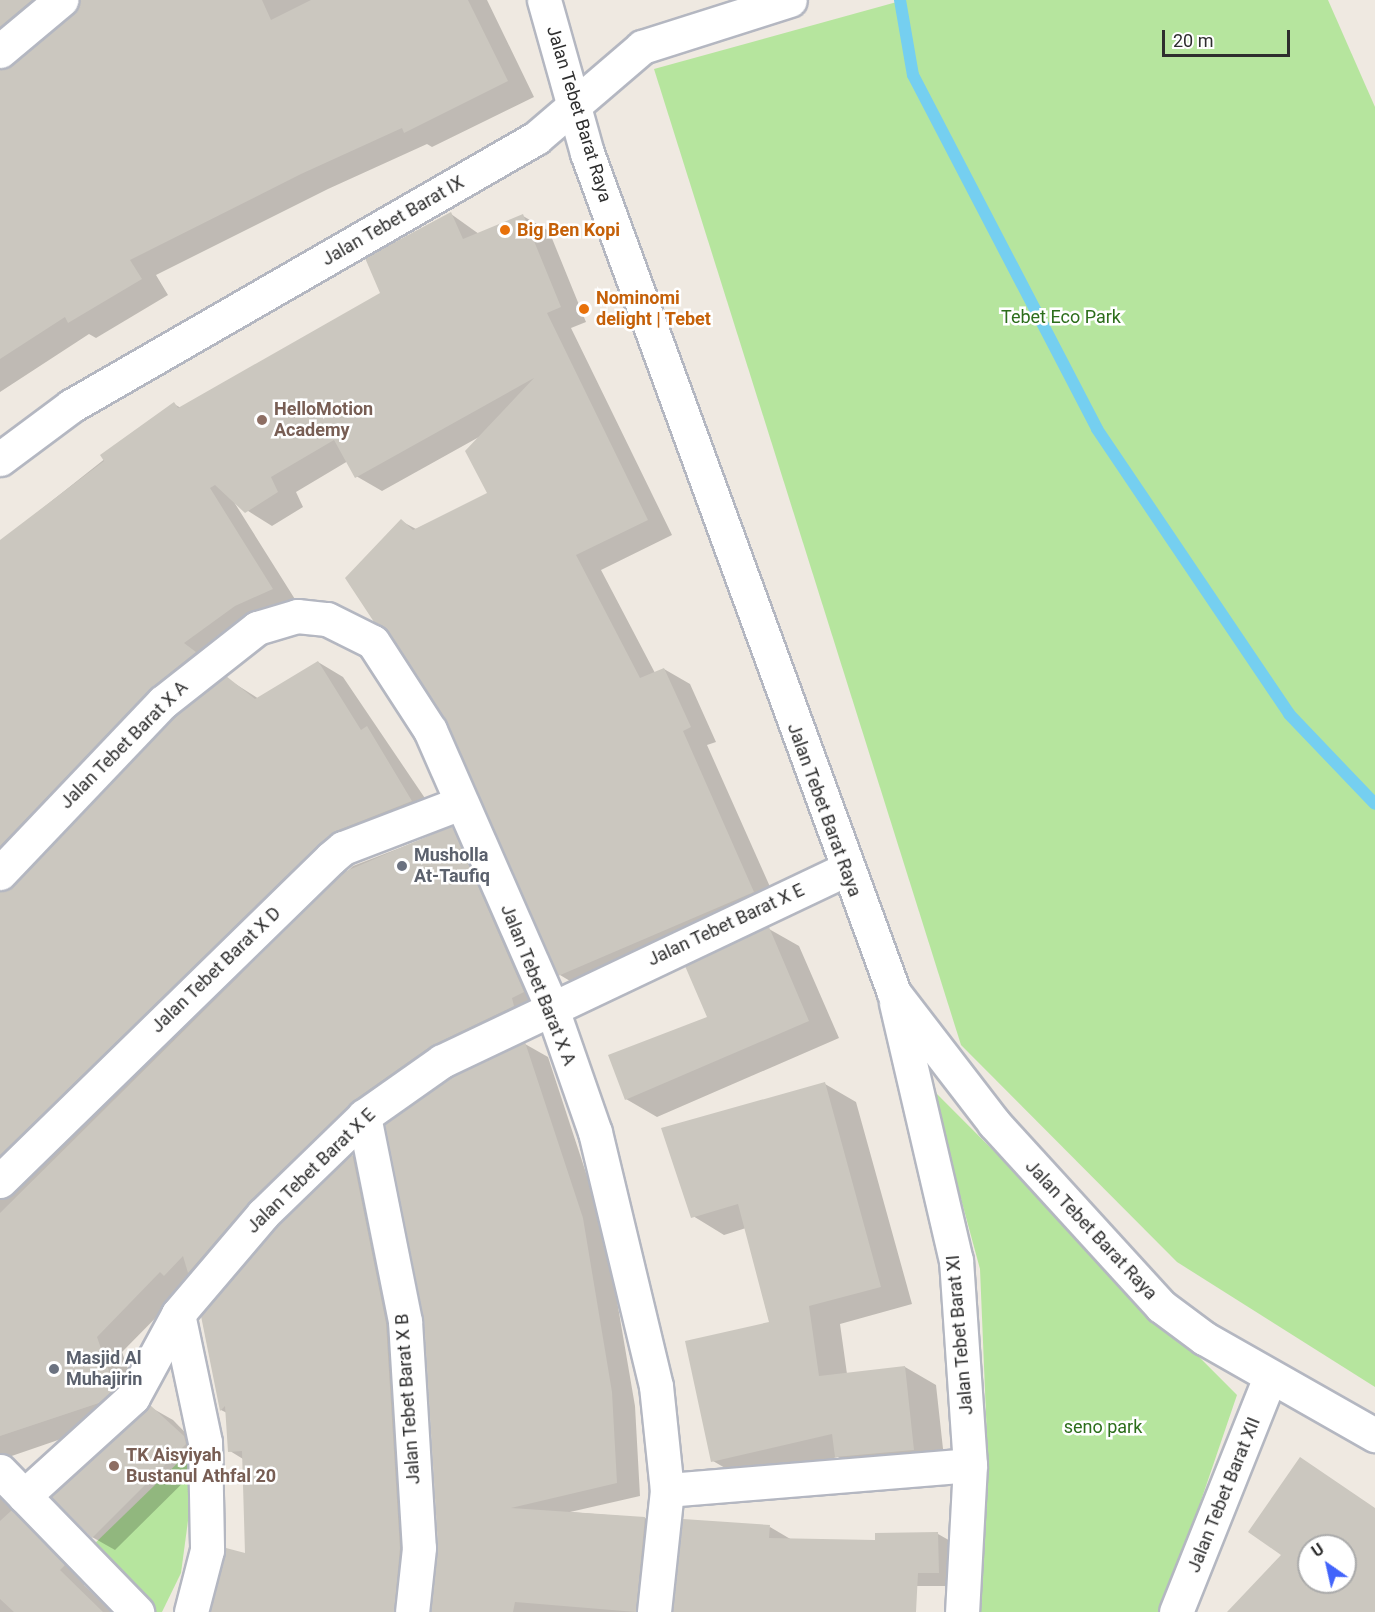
<!DOCTYPE html>
<style>
body{margin:0}
#map{position:relative;width:1375px;height:1612px;overflow:hidden;background:#efe9e1;font-family:Roboto,sans-serif}
div>[style]{position:absolute}
[style*='--x']{left:calc(var(--x)*1px);top:calc(var(--y)*1px);width:calc(var(--w)*1px);rotate:calc(var(--a)*1deg)}
.green>*{inset:0;background:#b6e59e}
.shadow>*{inset:0;background:#0003}
.stream>*{height:12px;margin:-6px;padding:0 6px;transform-origin:6px;border-radius:6px;background:#75cff0}
.building>*{inset:0;background:#cbc7bf}
.roads{filter:drop-shadow(2px 0 #b4b7c1) drop-shadow(-2px 0 #b4b7c1) drop-shadow(0 2px #b4b7c1) drop-shadow(0 -2px #b4b7c1)}
.minor>*{height:33px;margin:-16.5px;padding:0 16.5px;transform-origin:16.5px;border-radius:16.5px;background:#fff}
.dots>*{width:16px;height:16px;translate:-50% -50%;box-sizing:border-box;border:3px solid #fff;border-radius:50%}
span{translate:-50% -50%;white-space:nowrap;text-align:center;line-height:1.15;-webkit-text-stroke:5px #fff;paint-order:stroke}
.street-label{font-size:18px;color:#2e2e2e}
.food-label{font-size:18px;color:#c56008;font-weight:700}
.left{translate:0 -50%;text-align:left}
.park-label{font-size:18px;color:#2c6e1b}
.education-label{font-size:18px;color:#785e54;font-weight:700}
.worship-label{font-size:18px;color:#5b616d;font-weight:700}
.north{position:absolute;left:1297px;top:1534px;width:60px;height:60px;box-sizing:border-box;background:#fff;border:2px solid #ababab;border-radius:50%;rotate:326deg;font-size:16px;font-weight:700;line-height:24px;text-align:center;color:#2e2e2e}
.north::after{content:'';display:block;margin:auto;width:21px;height:27px;background:#4264fb;clip-path:polygon(50% 0,100% 100%,50% 72%,0 100%)}
.scale{position:absolute;left:1162px;top:30px;width:128px;height:27px;box-sizing:border-box;border:3px solid #2e2e2e;border-top:0;padding-left:8px;font-size:18px;line-height:21px;white-space:nowrap;color:#2e2e2e;-webkit-text-stroke:4px #fff;paint-order:stroke}
</style>
<div id="map">
<div class="green">
<div style="clip-path:polygon(904px 0,1328px 0,1375px 107px,1375px 1387px,1177px 1262px,961px 1045px,654px 69px)"></div>
<div style="clip-path:polygon(931px 1088px,1237px 1395px,1163px 1612px,976px 1612px,988px 1463px,980px 1269px)"></div>
<div style="clip-path:polygon(190px 1451px,194px 1476px,181px 1573px,162px 1612px,154px 1612px,89px 1549px)"></div>
</div>
<div class="shadow">
<div style="clip-path:polygon(0 0,78px 0,9px 68px,75px 15px,80px 0,487px 0,534px 97px,432px 147px,427px 144px,328px 189px,156px 275px,168px 295px,96px 338px,89px 334px,0 392px)"></div>
<div style="clip-path:polygon(451px 214px,479px 234px,523px 216px,549px 231px,586px 322px,571px 328px,672px 535px,601px 570px,655px 673px,664px 669px,690px 684px,716px 742px,707px 745px,779px 907px,585px 990px,560px 975px,401px 521px,416px 529px,489px 494px,479px 437px,382px 491px,356px 476px,348px 461px,296px 492px,303px 507px,272px 526px,234px 502px,298px 604px,175px 703px,8px 889px,226px 678px,259px 699px,318px 662px,343px 677px,437px 816px,362px 845px,7px 1192px,8px 1197px,353px 866px,452px 828px,477px 843px,549px 1007px,457px 1060px,186px 1287px,122px 1352px,140px 1403px,125px 1417px,0 1460px,0 542px,174px 404px,181px 408px,382px 294px)"></div>
<div style="clip-path:polygon(769px 929px,799px 946px,839px 1038px,657px 1117px,626px 1099px,709px 1018px)"></div>
<div style="clip-path:polygon(525px 1044px,548px 1057px,605px 1231px,635px 1406px,640px 1496px,570px 1512px,645px 1518px,668px 1532px,660px 1612px,432px 1612px)"></div>
<div style="clip-path:polygon(825px 1084px,856px 1102px,912px 1304px,840px 1324px,847px 1374px,905px 1367px,936px 1385px,945px 1467px,868px 1474px,838px 1457px,744px 1479px,713px 1461px,770px 1324px,746px 1228px,724px 1235px,693px 1216px)"></div>
<div style="clip-path:polygon(353px 1155px,375px 1168px,418px 1612px,210px 1612px,247px 1555px,243px 1459px,230px 1451px,227px 1413px,221px 1410px,203px 1316px,278px 1228px)"></div>
<div style="clip-path:polygon(150px 1407px,173px 1420px,209px 1457px,115px 1550px,92px 1537px)"></div>
<div style="clip-path:polygon(evenodd,1301px 1459px,1375px 1509px,1375px 1612px,1229px 1612px,1283px 1554px,1301px 1459px,1309px 1546px,1345px 1546px,1345px 1582px,1309px 1582px,1309px 1546px)"></div>
<div style="clip-path:polygon(0 1493px,90px 1580px,84px 1585px,112px 1612px,0 1612px)"></div>
<div style="clip-path:polygon(770px 1527px,792px 1540px,877px 1542px,877px 1534px,938px 1534px,961px 1547px,962px 1586px,898px 1586px,896px 1612px,674px 1612px)"></div>
</div>
<div class="stream">
<div style="--x:900;--y:0;--w:76;--a:80.2"></div>
<div style="--x:913;--y:75;--w:399;--a:62.5"></div>
<div style="--x:1097;--y:429;--w:344;--a:56"></div>
<div style="--x:1289;--y:714;--w:124;--a:46.3"></div>
</div>
<div class="building">
<div style="clip-path:polygon(0 0,32px 0,0 27px)"></div>
<div style="clip-path:polygon(79px 0,262px 0,271px 20px,311px 0,468px 0,508px 81px,404px 133px,402px 128px,301px 174px,130px 260px,142px 279px,68px 323px,65px 317px,0 359px,0 69px,73px 14px)"></div>
<div style="clip-path:polygon(451px 212px,463px 239px,523px 214px,561px 307px,547px 313px,648px 520px,576px 555px,640px 678px,664px 668px,691px 727px,683px 731px,754px 892px,558px 976px,447px 722px,389px 632px,374px 622px,345px 578px,401px 519px,413px 530px,487px 493px,465px 451px,534px 378px,355px 478px,334px 440px,271px 477px,278px 492px,245px 513px,215px 485px,210px 488px,273px 589px,235px 606px,184px 643px,196px 652px,150px 689px,0 846px,0 540px,104px 461px,100px 455px,174px 402px,178px 408px,380px 293px,365px 258px)"></div>
<div style="clip-path:polygon(318px 661px,361px 730px,367px 726px,412px 801px,336px 831px,319px 844px,0 1155px,0 891px,14px 886px,176px 716px,226px 676px,255px 699px)"></div>
<div style="clip-path:polygon(452px 826px,524px 992px,512px 998px,514px 1006px,431px 1046px,353px 1101px,250px 1201px,188px 1273px,183px 1256px,164px 1276px,160px 1272px,97px 1337px,115px 1388px,99px 1403px,0 1436px,0 1213px,344px 872px)"></div>
<div style="clip-path:polygon(769px 927px,809px 1021px,625px 1100px,608px 1055px,707px 1017px,685px 966px)"></div>
<div style="clip-path:polygon(525px 1042px,583px 1218px,612px 1392px,617px 1483px,511px 1508px,645px 1517px,636px 1612px,515px 1602px,513px 1612px,431px 1612px,438px 1547px,424px 1320px,385px 1124px,451px 1077px)"></div>
<div style="clip-path:polygon(825px 1082px,881px 1287px,809px 1306px,819px 1376px,905px 1366px,914px 1450px,835px 1457px,832px 1434px,711px 1462px,685px 1341px,769px 1322px,738px 1204px,691px 1218px,661px 1128px)"></div>
<div style="clip-path:polygon(352px 1153px,386px 1323px,400px 1548px,394px 1612px,210px 1612px,226px 1548px,245px 1553px,242px 1451px,228px 1452px,225px 1406px,220px 1411px,201px 1316px,277px 1227px)"></div>
<div style="clip-path:polygon(150px 1405px,184px 1436px,186px 1444px,92px 1538px,51px 1497px)"></div>
<div style="clip-path:polygon(evenodd,1300px 1457px,1375px 1508px,1375px 1612px,1227px 1612px,1281px 1555px,1248px 1532px,1300px 1457px,1309px 1546px,1345px 1546px,1345px 1582px,1309px 1582px,1309px 1546px)"></div>
<div style="clip-path:polygon(12px 1510px,65px 1565px,60px 1570px,103px 1612px,14px 1612px,0 1599px,0 1521px)"></div>
<div style="clip-path:polygon(683px 1519px,770px 1525px,769px 1538px,875px 1540px,875px 1533px,938px 1532px,939px 1573px,918px 1573px,916px 1612px,673px 1612px)"></div>
</div>
<div class="roads">
<div class="minor">
<div style="--x:544;--y:0;--w:159;--a:74.3"></div>
<div style="--x:587;--y:153;--w:894;--a:69.92"></div>
<div style="--x:894;--y:993;--w:164;--a:52.4"></div>
<div style="--x:994;--y:1123;--w:248;--a:47.6"></div>
<div style="--x:1161;--y:1306;--w:54;--a:36.7"></div>
<div style="--x:1204;--y:1338;--w:197;--a:29.6"></div>
<div style="--x:0;--y:51;--w:80;--a:-39.9"></div>
<div style="--x:0;--y:459;--w:89;--a:-36.7"></div>
<div style="--x:71;--y:406;--w:537;--a:-29.96"></div>
<div style="--x:536;--y:138;--w:140;--a:-40.6"></div>
<div style="--x:642;--y:47;--w:155;--a:-17.6"></div>
<div style="--x:0;--y:873;--w:236;--a:-46.4"></div>
<div style="--x:163;--y:702;--w:120;--a:-38.2"></div>
<div style="--x:257;--y:628;--w:42;--a:-16.7"></div>
<div style="--x:297;--y:616;--w:30;--a:6"></div>
<div style="--x:327;--y:619;--w:51;--a:26.6"></div>
<div style="--x:373;--y:642;--w:105;--a:57.1"></div>
<div style="--x:430;--y:730;--w:301;--a:66.3"></div>
<div style="--x:551;--y:1006;--w:133;--a:70.8"></div>
<div style="--x:595;--y:1132;--w:261;--a:76.5"></div>
<div style="--x:656;--y:1386;--w:105;--a:84"></div>
<div style="--x:667;--y:1490;--w:123;--a:96.1"></div>
<div style="--x:896;--y:1003;--w:264;--a:76.9"></div>
<div style="--x:956;--y:1260;--w:205;--a:86.1"></div>
<div style="--x:970;--y:1465;--w:147;--a:93.1"></div>
<div style="--x:364;--y:1116;--w:209;--a:78.7"></div>
<div style="--x:405;--y:1321;--w:227;--a:86.5"></div>
<div style="--x:419;--y:1548;--w:64;--a:96.2"></div>
<div style="--x:0;--y:1181;--w:462;--a:-44.3"></div>
<div style="--x:331;--y:858;--w:16;--a:-40"></div>
<div style="--x:343;--y:848;--w:125;--a:-21"></div>
<div style="--x:178;--y:1314;--w:131;--a:78.1"></div>
<div style="--x:205;--y:1442;--w:108;--a:88.9"></div>
<div style="--x:207;--y:1550;--w:64;--a:104.5"></div>
<div style="--x:0;--y:1471;--w:197;--a:45.8"></div>
<div style="--x:667;--y:1490;--w:304;--a:-4.7"></div>
<div style="--x:24;--y:1496;--w:147;--a:-42.2"></div>
<div style="--x:133;--y:1397;--w:94;--a:-61.5"></div>
<div style="--x:178;--y:1314;--w:131;--a:-49.6"></div>
<div style="--x:263;--y:1214;--w:141;--a:-44.1"></div>
<div style="--x:364;--y:1116;--w:95;--a:-35.2"></div>
<div style="--x:442;--y:1061;--w:446;--a:-25.4"></div>
<div style="--x:1176;--y:1612;--w:253;--a:-68.2"></div>
</div>
</div>
<div class="dots">
<div style="left:505px;top:230px;background:#e8710a"></div>
<div style="left:584px;top:309px;background:#e8710a"></div>
<div style="left:262px;top:420px;background:#8d6e63"></div>
<div style="left:402px;top:866px;background:#6b7280"></div>
<div style="left:54px;top:1369px;background:#6b7280"></div>
<div style="left:114px;top:1466px;background:#8d6e63"></div>
</div>
<div class="street-label">
<span style="left:579px;top:114px;rotate:73deg">Jalan Tebet Barat Raya</span>
<span style="left:393px;top:221px;rotate:-30deg">Jalan Tebet Barat IX</span>
<span style="left:124px;top:745px;rotate:-45deg">Jalan Tebet Barat X A</span>
<span style="left:824px;top:810px;rotate:70deg">Jalan Tebet Barat Raya</span>
<span style="left:726px;top:925px;rotate:-25deg">Jalan Tebet Barat X E</span>
<span style="left:216px;top:970px;rotate:-44deg">Jalan Tebet Barat X D</span>
<span style="left:538px;top:985px;rotate:68deg">Jalan Tebet Barat X A</span>
<span style="left:311px;top:1171px;rotate:-44deg">Jalan Tebet Barat X E</span>
<span style="left:1091px;top:1230px;rotate:47deg">Jalan Tebet Barat Raya</span>
<span style="left:960px;top:1335px;rotate:-95deg">Jalan Tebet Barat XI</span>
<span style="left:408px;top:1399px;rotate:-94deg">Jalan Tebet Barat X B</span>
<span style="left:1224px;top:1495px;rotate:-68deg">Jalan Tebet Barat XII</span>
</div>
<div class="food-label">
<span class="left" style="left:517px;top:230px">Big Ben Kopi</span>
<span class="left" style="left:596px;top:309px">Nominomi<br>delight | Tebet</span>
</div>
<div class="park-label">
<span style="left:1061px;top:317px">Tebet Eco Park</span>
<span style="left:1103px;top:1427px">seno park</span>
</div>
<div class="education-label">
<span class="left" style="left:274px;top:420px">HelloMotion<br>Academy</span>
<span class="left" style="left:126px;top:1466px">TK Aisyiyah<br>Bustanul Athfal 20</span>
</div>
<div class="worship-label">
<span class="left" style="left:414px;top:866px">Musholla<br>At-Taufiq</span>
<span class="left" style="left:66px;top:1369px">Masjid Al<br>Muhajirin</span>
</div>
<div class="north">U</div>
<div class="scale">20 m</div>
</div>
